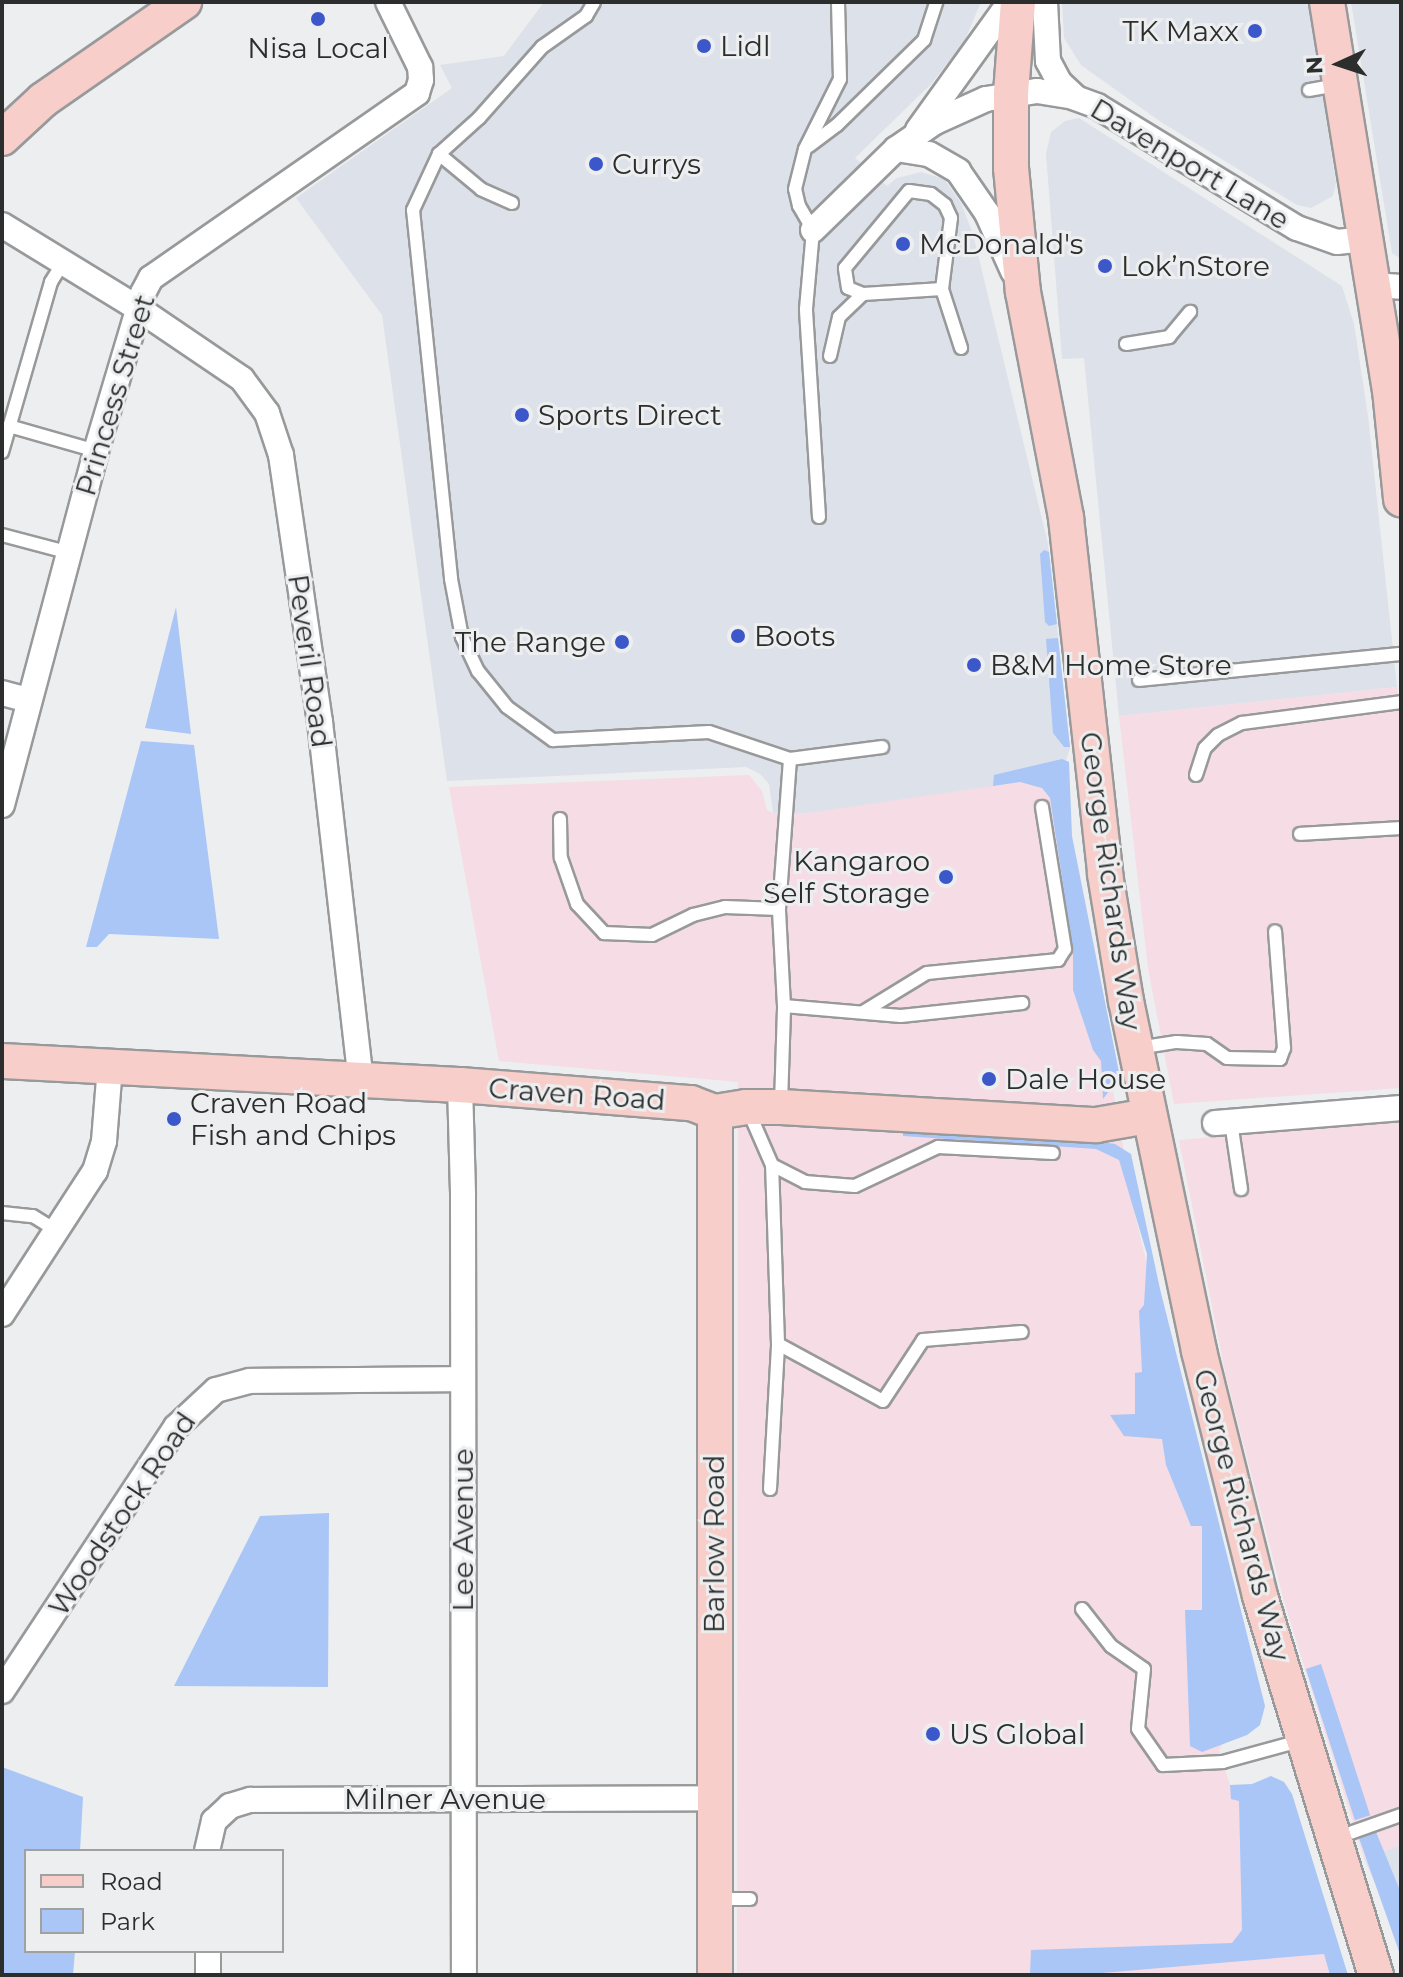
<!DOCTYPE html>
<meta charset="utf-8">
<style>
body{margin:0}
#map{position:relative;width:1403px;height:1977px;overflow:hidden;background:#edeeef;font-family:Montserrat,sans-serif}
div>[style]{position:absolute}
[style*='--x']{left:calc(var(--x)*1px);top:calc(var(--y)*1px);width:calc(var(--w)*1px);rotate:calc(var(--a)*1deg)}
.built>*{inset:0;background:#dde1e9}
.industrial>*{inset:0;background:#f6dce4}
.green>*{inset:0;background:#a9c6f6;transform-origin:0 0}
.roads{filter:drop-shadow(2px 0 #98999a) drop-shadow(-2px 0 #98999a) drop-shadow(0 2px #98999a) drop-shadow(0 -2px #98999a)}
.lane>*{height:12px;margin:-6px;padding:0 6px;transform-origin:6px;border-radius:6px;background:#fff}
.street>*{height:24px;margin:-12px;padding:0 12px;transform-origin:12px;border-radius:12px;background:#fff}
.secondary>*{height:34px;margin:-17px;padding:0 17px;transform-origin:17px;border-radius:17px;background:#f7cec9}
.dots>*{width:22px;height:22px;translate:-50% -50%;box-sizing:border-box;border:4px solid #edeeef;border-radius:50%}
span{translate:-50% -50%;white-space:nowrap;text-align:center;line-height:1.15;-webkit-text-stroke:6px #edeeef;paint-order:stroke}
.poi-label{font-size:28px;color:#2c2d2d}
.right{translate:-100% -50%;text-align:right}
.left{translate:0 -50%;text-align:left}
.street-label{font-size:28px;color:#2c2d2d}
.frame{position:absolute;inset:0;border:4px solid #2c2d2d;pointer-events:none}
.legend{position:absolute;left:24px;top:1849px;width:260px;height:104px;box-sizing:border-box;background:#edeeef;border:2px solid #a0a1a1;margin:0;padding:10px 14px;list-style:none;font-size:24px;color:#2c2d2d}
.legend li{display:flex;align-items:center;gap:16px;height:40px}
.legend b{width:40px;border:2px solid #a0a1a1}
.north{position:absolute;left:1299px;top:24px;width:80px;height:80px;-webkit-text-stroke:6px #edeeef;paint-order:stroke;rotate:267deg;font-size:22px;font-weight:700;line-height:32px;text-align:center;color:#2c2d2d}
.north::after{content:'';display:block;margin:auto;width:28px;height:36px;background:#2c2d2d;clip-path:polygon(50% 0,100% 100%,50% 72%,0 100%)}
</style>
<div id="map">
<div class="built">
<div style="clip-path:polygon(544px 2px,981px 2px,964px 42px,931px 84px,855px 158px,887px 186px,897px 178px,921px 172px,944px 179px,961px 203px,973px 234px,1048px 544px,1070px 748px,1058px 786px,808px 813px,773px 813px,769px 784px,760px 774px,746px 767px,447px 781px,382px 315px,296px 198px,452px 88px,440px 65px,504px 56px)"></div>
<div style="clip-path:polygon(1062px 2px,1308px 2px,1336px 183px,1333px 196px,1311px 208px,1297px 205px,1161px 122px,1081px 65px,1064px 38px)"></div>
<div style="clip-path:polygon(1351px 2px,1401px 2px,1401px 259px,1392px 253px)"></div>
<div style="clip-path:polygon(1079px 118px,1342px 286px,1354px 324px,1368px 416px,1397px 687px,1119px 716px,1084px 358px,1062px 359px,1046px 154px,1051px 132px,1065px 121px)"></div>
<div style="clip-path:polygon(1401px 1845px,1401px 1944px,1364px 1858px)"></div>
</div>
<div class="industrial">
<div style="clip-path:polygon(1397px 687px,1401px 728px,1401px 1088px,1174px 1104px,1148px 968px,1119px 716px)"></div>
<div style="clip-path:polygon(749px 775px,762px 791px,767px 810px,773px 813px,808px 813px,1019px 782px,1058px 786px,1137px 1223px,1251px 1700px,1219px 1750px,1230px 1785px,1280px 1798px,1330px 1975px,737px 1975px,738px 1082px,499px 1061px,449px 787px)"></div>
<div style="clip-path:polygon(1401px 1121px,1401px 1845px,1364px 1858px,1284px 1601px,1226px 1376px,1179px 1140px)"></div>
</div>
<div class="green">
<div style="clip-path:polygon(1044px 550px,1049px 552px,1057px 624px,1049px 626px,1045px 622px,1040px 554px)"></div>
<div style="clip-path:polygon(176px 607px,191px 734px,145px 728px)"></div>
<div style="clip-path:polygon(1058px 638px,1070px 747px,1064px 747px,1053px 733px,1046px 639px)"></div>
<div style="clip-path:polygon(141px 741px,194px 745px,219px 939px,109px 934px,97px 947px,86px 947px)"></div>
<div style="clip-path:polygon(1062px 759px,1069px 762px,1072px 836px,1120px 1077px,1103px 1099px,1101px 1061px,1093px 1050px,1073px 990px,1073px 950px,1050px 798px,1042px 788px,1020px 782px,993px 786px,994px 775px)"></div>
<div style="clip-path:polygon(903px 1129px,1082px 1139px,1115px 1144px,1131px 1154px,1160px 1289px,1265px 1706px,1260px 1725px,1247px 1735px,1202px 1752px,1190px 1746px,1185px 1610px,1202px 1610px,1202px 1526px,1191px 1526px,1166px 1465px,1162px 1439px,1124px 1436px,1110px 1415px,1135px 1414px,1135px 1373px,1142px 1372px,1139px 1311px,1144px 1305px,1147px 1254px,1119px 1160px,1096px 1149px,903px 1136px)"></div>
<div style="clip-path:polygon(329px 1513px,328px 1687px,174px 1686px,260px 1516px)"></div>
<div style="left:1321px;top:1664px;width:159px;height:16px;rotate:72deg"></div>
<div style="clip-path:polygon(2px 1767px,83px 1797px,80px 1851px,26px 1851px,26px 1951px,75px 1951px,73px 1975px,2px 1975px)"></div>
<div style="clip-path:polygon(1271px 1776px,1284px 1782px,1292px 1794px,1348px 1975px,1330px 1975px,1324px 1954px,1078px 1975px,1030px 1975px,1031px 1950px,1232px 1943px,1242px 1930px,1239px 1801px,1231px 1799px,1230px 1785px,1252px 1784px)"></div>
<div style="clip-path:polygon(1376px 1832px,1401px 1893px,1401px 1957px,1359px 1838px)"></div>
</div>
<div class="roads">
<div class="lane">
<div style="--x:1309;--y:90;--w:29;--a:-10"></div>
<div style="--x:809;--y:146;--w:35;--a:-37"></div>
<div style="--x:837;--y:125;--w:122;--a:-44.3"></div>
<div style="--x:924;--y:40;--w:40;--a:-72"></div>
<div style="--x:439;--y:154;--w:54;--a:-42"></div>
<div style="--x:479;--y:118;--w:95;--a:-48.4"></div>
<div style="--x:542;--y:47;--w:54;--a:-35.2"></div>
<div style="--x:586;--y:16;--w:16;--a:-60"></div>
<div style="--x:512;--y:203;--w:34;--a:-156"></div>
<div style="--x:481;--y:189;--w:55;--a:-140.2"></div>
<div style="--x:439;--y:154;--w:62;--a:114.9"></div>
<div style="--x:413;--y:210;--w:371;--a:84.1"></div>
<div style="--x:451;--y:579;--w:59;--a:79.3"></div>
<div style="--x:462;--y:637;--w:38;--a:65"></div>
<div style="--x:478;--y:671;--w:46;--a:51.1"></div>
<div style="--x:507;--y:707;--w:57;--a:35.7"></div>
<div style="--x:553;--y:740;--w:156;--a:-2.9"></div>
<div style="--x:709;--y:732;--w:85;--a:18.4"></div>
<div style="--x:942;--y:289;--w:79;--a:176.4"></div>
<div style="--x:863;--y:294;--w:16;--a:-158"></div>
<div style="--x:848;--y:288;--w:20;--a:-99"></div>
<div style="--x:845;--y:268;--w:100;--a:-50.3"></div>
<div style="--x:909;--y:191;--w:22;--a:8"></div>
<div style="--x:931;--y:194;--w:18;--a:38"></div>
<div style="--x:945;--y:205;--w:14;--a:65"></div>
<div style="--x:951;--y:218;--w:72;--a:97.2"></div>
<div style="--x:942;--y:289;--w:62;--a:72.1"></div>
<div style="--x:1126;--y:344;--w:44;--a:-9.2"></div>
<div style="--x:1169;--y:337;--w:33;--a:-50"></div>
<div style="--x:830;--y:356;--w:40;--a:-77"></div>
<div style="--x:839;--y:317;--w:33;--a:-44"></div>
<div style="--x:9;--y:426;--w:91;--a:16"></div>
<div style="--x:2;--y:452;--w:177;--a:-73.9"></div>
<div style="--x:51;--y:282;--w:22;--a:-58"></div>
<div style="--x:819;--y:517;--w:208;--a:-93.6"></div>
<div style="--x:806;--y:309;--w:79;--a:-84.9"></div>
<div style="--x:813;--y:230;--w:28;--a:-120"></div>
<div style="--x:799;--y:206;--w:17;--a:-103"></div>
<div style="--x:795;--y:189;--w:41;--a:-76"></div>
<div style="--x:805;--y:149;--w:78;--a:-63.4"></div>
<div style="--x:840;--y:79;--w:77;--a:-91.5"></div>
<div style="--x:2;--y:535;--w:70;--a:14.8"></div>
<div style="--x:1139;--y:680;--w:263;--a:-5.7"></div>
<div style="--x:1196;--y:775;--w:28;--a:-72"></div>
<div style="--x:1205;--y:748;--w:18;--a:-45"></div>
<div style="--x:1218;--y:735;--w:27;--a:-27"></div>
<div style="--x:1242;--y:723;--w:160;--a:-7.5"></div>
<div style="--x:560;--y:819;--w:39;--a:89"></div>
<div style="--x:561;--y:858;--w:49;--a:70.8"></div>
<div style="--x:577;--y:904;--w:40;--a:47"></div>
<div style="--x:604;--y:933;--w:48;--a:2.4"></div>
<div style="--x:652;--y:935;--w:46;--a:-26"></div>
<div style="--x:693;--y:915;--w:33;--a:-14"></div>
<div style="--x:725;--y:907;--w:54;--a:2.1"></div>
<div style="--x:1300;--y:834;--w:101;--a:-3.4"></div>
<div style="--x:784;--y:1006;--w:117;--a:4.9"></div>
<div style="--x:901;--y:1016;--w:122;--a:-6.1"></div>
<div style="--x:863;--y:1012;--w:75;--a:-31.4"></div>
<div style="--x:927;--y:973;--w:132;--a:-5.7"></div>
<div style="--x:1058;--y:960;--w:13;--a:-58"></div>
<div style="--x:1065;--y:949;--w:144;--a:-99.2"></div>
<div style="--x:1138;--y:1048;--w:39;--a:-9"></div>
<div style="--x:1177;--y:1042;--w:30;--a:4"></div>
<div style="--x:1207;--y:1044;--w:24;--a:35"></div>
<div style="--x:1227;--y:1058;--w:53;--a:1.1"></div>
<div style="--x:1280;--y:1059;--w:12;--a:-70"></div>
<div style="--x:1284;--y:1048;--w:117;--a:-94.4"></div>
<div style="--x:781;--y:1104;--w:98;--a:-88.2"></div>
<div style="--x:784;--y:1006;--w:97;--a:-93"></div>
<div style="--x:779;--y:909;--w:150;--a:-85.8"></div>
<div style="--x:790;--y:759;--w:93;--a:-7.4"></div>
<div style="--x:748;--y:1110;--w:60;--a:66.4"></div>
<div style="--x:772;--y:1165;--w:37;--a:27"></div>
<div style="--x:805;--y:1182;--w:50;--a:4.6"></div>
<div style="--x:855;--y:1186;--w:92;--a:-25.2"></div>
<div style="--x:938;--y:1147;--w:115;--a:3"></div>
<div style="--x:1231;--y:1122;--w:68;--a:81.5"></div>
<div style="--x:2;--y:1213;--w:31;--a:6"></div>
<div style="--x:33;--y:1216;--w:26;--a:32"></div>
<div style="--x:778;--y:1344;--w:119;--a:28.5"></div>
<div style="--x:883;--y:1401;--w:73;--a:-56.7"></div>
<div style="--x:923;--y:1340;--w:99;--a:-4.6"></div>
<div style="--x:770;--y:1489;--w:145;--a:-86.8"></div>
<div style="--x:778;--y:1344;--w:179;--a:-91.9"></div>
<div style="--x:1082;--y:1609;--w:47;--a:51.9"></div>
<div style="--x:1111;--y:1646;--w:40;--a:34.9"></div>
<div style="--x:1144;--y:1669;--w:60;--a:95.7"></div>
<div style="--x:1138;--y:1729;--w:44;--a:55.2"></div>
<div style="--x:1163;--y:1765;--w:60;--a:-2.9"></div>
<div style="--x:1223;--y:1762;--w:80;--a:-15.3"></div>
<div style="--x:1336;--y:1838;--w:69;--a:-19.5"></div>
<div style="--x:718;--y:1899;--w:32;--a:0"></div>
</div>
<div class="street">
<div style="--x:1045;--y:2;--w:59;--a:87.1"></div>
<div style="--x:1048;--y:61;--w:24;--a:62"></div>
<div style="--x:1059;--y:82;--w:23;--a:43"></div>
<div style="--x:918;--y:130;--w:158;--a:-54.3"></div>
<div style="--x:896;--y:149;--w:33;--a:9"></div>
<div style="--x:929;--y:154;--w:34;--a:30"></div>
<div style="--x:958;--y:171;--w:51;--a:55.4"></div>
<div style="--x:987;--y:213;--w:64;--a:65.9"></div>
<div style="--x:2;--y:225;--w:157;--a:31.5"></div>
<div style="--x:136;--y:307;--w:128;--a:34.2"></div>
<div style="--x:242;--y:379;--w:42;--a:53.7"></div>
<div style="--x:267;--y:413;--w:44;--a:71.6"></div>
<div style="--x:281;--y:455;--w:270;--a:81.7"></div>
<div style="--x:320;--y:722;--w:360;--a:83.5"></div>
<div style="--x:813;--y:230;--w:116;--a:-44.3"></div>
<div style="--x:896;--y:149;--w:47;--a:-34.7"></div>
<div style="--x:935;--y:122;--w:56;--a:-24.3"></div>
<div style="--x:986;--y:99;--w:52;--a:-8.9"></div>
<div style="--x:1037;--y:91;--w:33;--a:9"></div>
<div style="--x:1070;--y:96;--w:29;--a:20"></div>
<div style="--x:1097;--y:106;--w:234;--a:31.4"></div>
<div style="--x:1297;--y:228;--w:42;--a:19.3"></div>
<div style="--x:1337;--y:242;--w:30;--a:-6"></div>
<div style="--x:1374;--y:285;--w:27;--a:4"></div>
<div style="--x:2;--y:693;--w:28;--a:15"></div>
<div style="--x:2;--y:805;--w:366;--a:-75.1"></div>
<div style="--x:96;--y:451;--w:165;--a:-73.4"></div>
<div style="--x:143;--y:293;--w:17;--a:-62"></div>
<div style="--x:151;--y:278;--w:324;--a:-34.8"></div>
<div style="--x:417;--y:93;--w:14;--a:-73"></div>
<div style="--x:421;--y:80;--w:13;--a:-94"></div>
<div style="--x:420;--y:67;--w:72;--a:-116.2"></div>
<div style="--x:460;--y:1085;--w:110;--a:88.4"></div>
<div style="--x:463;--y:1195;--w:780;--a:89.93"></div>
<div style="--x:1215;--y:1123;--w:187;--a:-4.6"></div>
<div style="--x:2;--y:1314;--w:171;--a:-57"></div>
<div style="--x:95;--y:1171;--w:31;--a:-73"></div>
<div style="--x:104;--y:1141;--w:74;--a:-85.4"></div>
<div style="--x:2;--y:1691;--w:316;--a:-56.6"></div>
<div style="--x:176;--y:1427;--w:54;--a:-42.8"></div>
<div style="--x:216;--y:1390;--w:35;--a:-15"></div>
<div style="--x:250;--y:1381;--w:213;--a:-0.5"></div>
<div style="--x:207;--y:1851;--w:31;--a:-77"></div>
<div style="--x:214;--y:1821;--w:22;--a:-43"></div>
<div style="--x:230;--y:1806;--w:21;--a:-17"></div>
<div style="--x:250;--y:1800;--w:464;--a:-0.2"></div>
<div style="--x:208;--y:1951;--w:24;--a:90"></div>
</div>
<div class="secondary">
<div style="--x:1018;--y:2;--w:92;--a:94.4"></div>
<div style="--x:1011;--y:94;--w:74;--a:90"></div>
<div style="--x:1011;--y:168;--w:125;--a:84.5"></div>
<div style="--x:1023;--y:292;--w:230;--a:79.2"></div>
<div style="--x:1066;--y:518;--w:358;--a:83.7"></div>
<div style="--x:1105;--y:874;--w:129;--a:80.6"></div>
<div style="--x:1126;--y:1001;--w:358;--a:78.2"></div>
<div style="--x:1199;--y:1351;--w:252;--a:76"></div>
<div style="--x:1260;--y:1596;--w:396;--a:73"></div>
<div style="--x:1327;--y:2;--w:393;--a:80.8"></div>
<div style="--x:1390;--y:390;--w:110;--a:84.2"></div>
<div style="--x:2;--y:138;--w:56;--a:-42.8"></div>
<div style="--x:43;--y:100;--w:172;--a:-34.8"></div>
<div style="--x:2;--y:1061;--w:459;--a:3"></div>
<div style="--x:460;--y:1085;--w:232;--a:4.5"></div>
<div style="--x:691;--y:1103;--w:26;--a:21"></div>
<div style="--x:715;--y:1112;--w:31;--a:-9"></div>
<div style="--x:746;--y:1107;--w:35;--a:0"></div>
<div style="--x:781;--y:1107;--w:316;--a:3.3"></div>
<div style="--x:1096;--y:1125;--w:53;--a:-9.8"></div>
<div style="--x:715;--y:1112;--w:863;--a:90"></div>
</div>
</div>
<div class="dots">
<div style="left:318px;top:19px;background:#3c57ca"></div>
<div style="left:1255px;top:31px;background:#3c57ca"></div>
<div style="left:704px;top:46px;background:#3c57ca"></div>
<div style="left:596px;top:164px;background:#3c57ca"></div>
<div style="left:903px;top:244px;background:#3c57ca"></div>
<div style="left:1105px;top:266px;background:#3c57ca"></div>
<div style="left:522px;top:415px;background:#3c57ca"></div>
<div style="left:738px;top:636px;background:#3c57ca"></div>
<div style="left:622px;top:642px;background:#3c57ca"></div>
<div style="left:974px;top:665px;background:#3c57ca"></div>
<div style="left:946px;top:877px;background:#3c57ca"></div>
<div style="left:989px;top:1079px;background:#3c57ca"></div>
<div style="left:174px;top:1119px;background:#3c57ca"></div>
<div style="left:933px;top:1734px;background:#3c57ca"></div>
</div>
<div class="poi-label">
<span class="right" style="left:1239px;top:31px">TK Maxx</span>
<span class="left" style="left:720px;top:46px">Lidl</span>
<span style="left:318px;top:48px">Nisa Local</span>
<span class="left" style="left:612px;top:164px">Currys</span>
<span class="left" style="left:919px;top:244px">McDonald's</span>
<span class="left" style="left:1121px;top:266px">Lok’nStore</span>
<span class="left" style="left:538px;top:415px">Sports Direct</span>
<span class="left" style="left:754px;top:636px">Boots</span>
<span class="right" style="left:606px;top:642px">The Range</span>
<span class="left" style="left:990px;top:665px">B&amp;M Home Store</span>
<span class="right" style="left:930px;top:877px">Kangaroo<br>Self Storage</span>
<span class="left" style="left:1005px;top:1079px">Dale House</span>
<span class="left" style="left:190px;top:1119px">Craven Road<br>Fish and Chips</span>
<span class="left" style="left:949px;top:1734px">US Global</span>
</div>
<div class="street-label">
<span style="left:1190px;top:164px;rotate:31deg">Davenport Lane</span>
<span style="left:115px;top:395px;rotate:-73deg">Princess Street</span>
<span style="left:310px;top:661px;rotate:82deg">Peveril Road</span>
<span style="left:1111px;top:881px;rotate:82deg">George Richards Way</span>
<span style="left:577px;top:1094px;rotate:4deg">Craven Road</span>
<span style="left:122px;top:1514px;rotate:-56deg">Woodstock Road</span>
<span style="left:1242px;top:1515px;rotate:75deg">George Richards Way</span>
<span style="left:463px;top:1530px;rotate:-90deg">Lee Avenue</span>
<span style="left:714px;top:1544px;rotate:-90deg">Barlow Road</span>
<span style="left:445px;top:1799px">Milner Avenue</span>
</div>
<div class="frame"></div>
<ul class="legend">
<li><b style="height:10px;background:#f7cec9"></b>Road</li>
<li><b style="height:22px;background:#a9c6f6"></b>Park</li>
</ul>
<div class="north">N</div>
</div>
